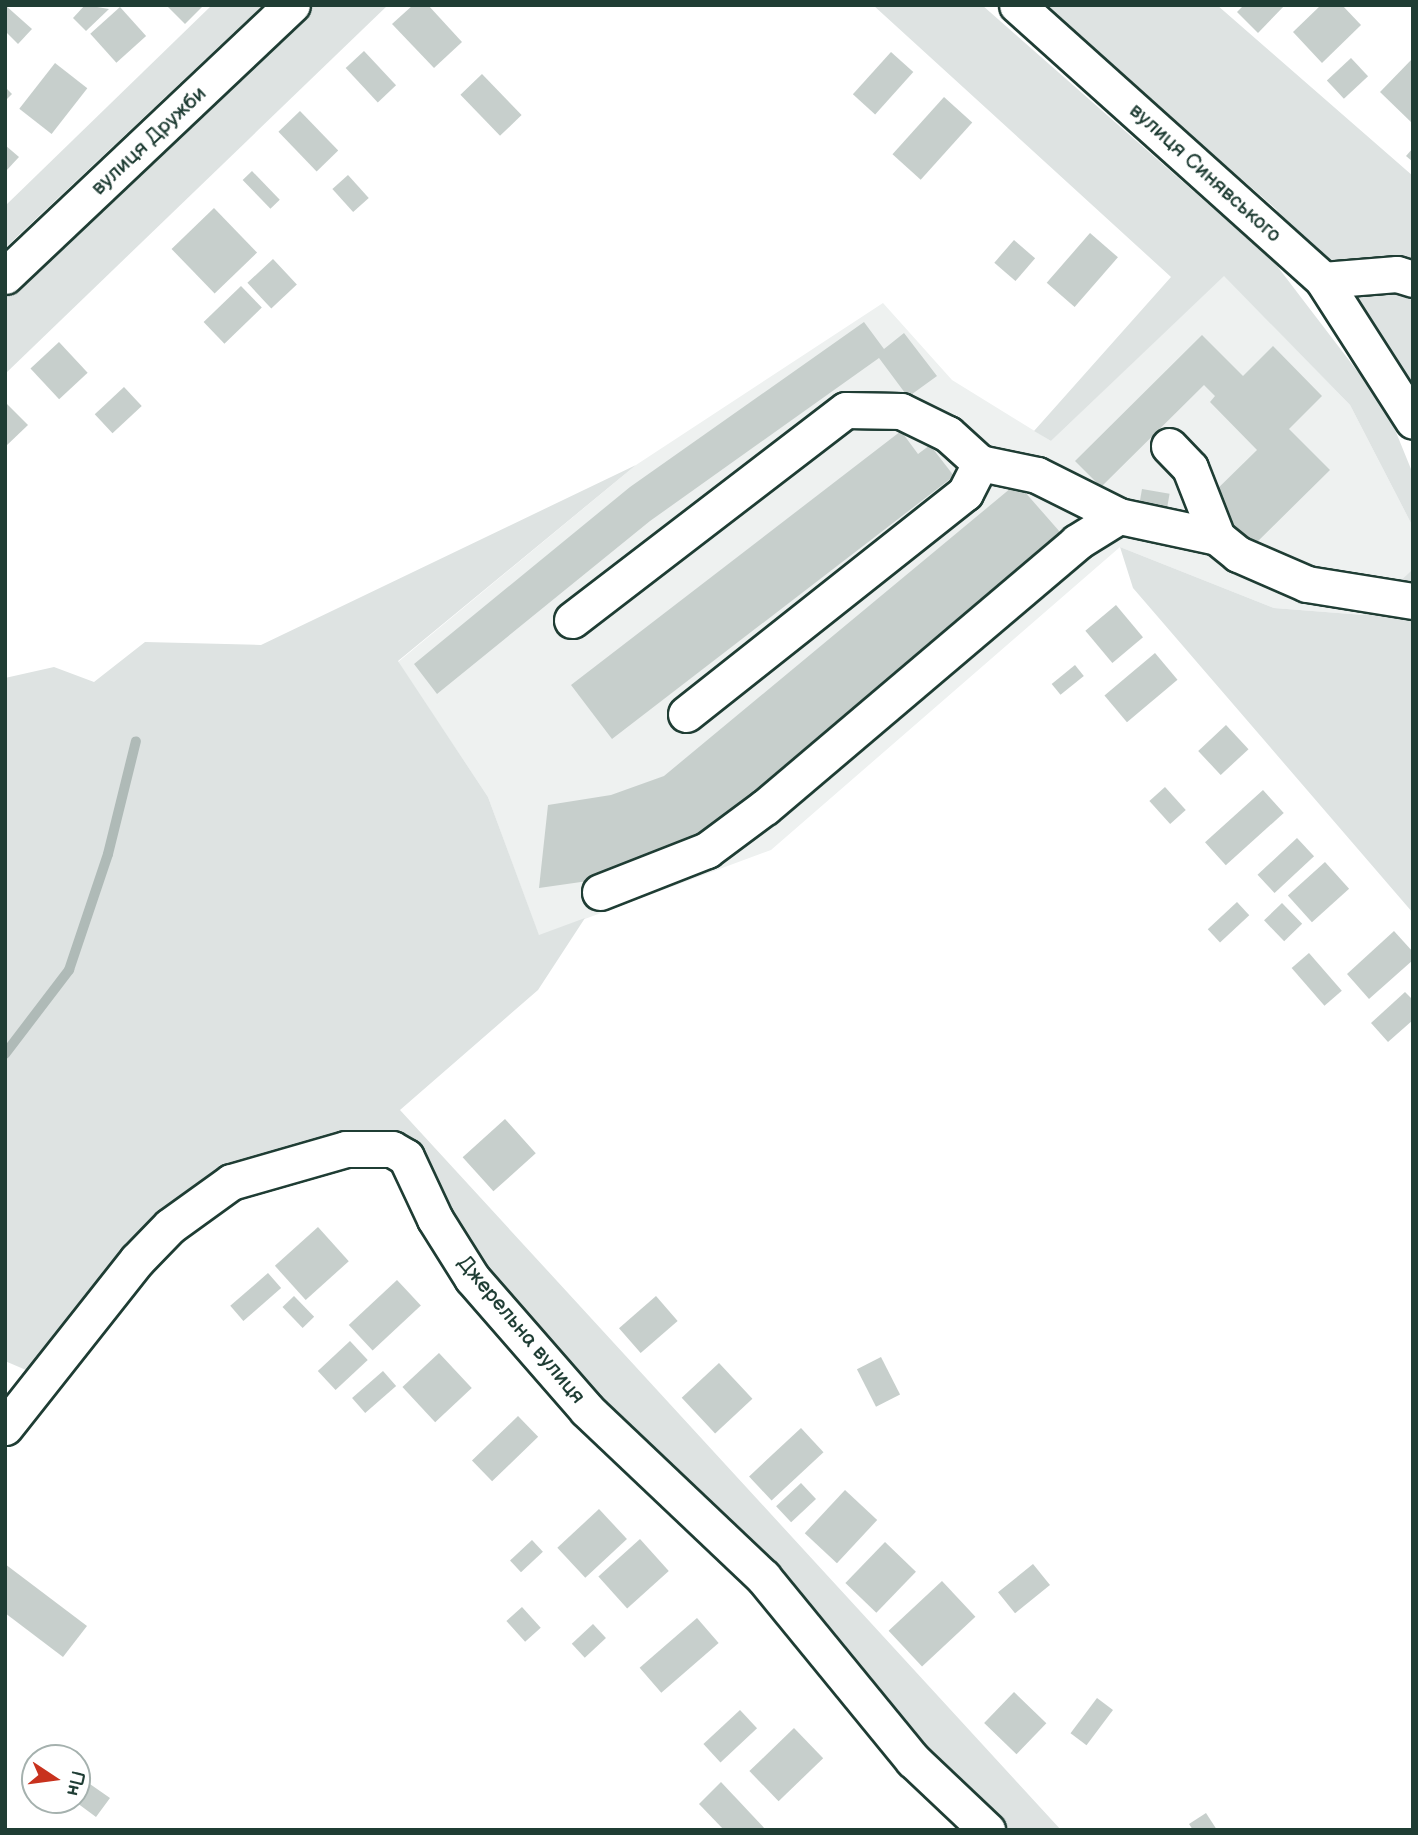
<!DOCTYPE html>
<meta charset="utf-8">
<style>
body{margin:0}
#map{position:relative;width:1418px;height:1835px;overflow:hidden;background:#fff;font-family:"Balsamiq Sans",sans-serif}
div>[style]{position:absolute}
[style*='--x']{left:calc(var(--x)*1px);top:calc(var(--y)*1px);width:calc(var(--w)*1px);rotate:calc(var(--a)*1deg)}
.built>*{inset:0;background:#eef1f0}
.green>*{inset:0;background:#dee3e2}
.stream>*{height:10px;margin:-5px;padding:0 5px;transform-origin:5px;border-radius:5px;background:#afbab7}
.building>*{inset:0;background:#c7cfcc;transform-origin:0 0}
.roads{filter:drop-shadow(2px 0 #1f3d34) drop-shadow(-2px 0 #1f3d34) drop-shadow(0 2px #1f3d34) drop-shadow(0 -2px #1f3d34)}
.minor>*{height:35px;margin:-17.5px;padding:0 17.5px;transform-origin:17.5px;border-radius:17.5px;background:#fff}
span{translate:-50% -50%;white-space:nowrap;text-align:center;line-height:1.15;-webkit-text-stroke:5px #fff;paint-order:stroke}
.street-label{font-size:21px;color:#1f3d34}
.frame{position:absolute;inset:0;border:7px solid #1f3d34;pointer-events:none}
.north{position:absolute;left:21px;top:1744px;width:70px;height:70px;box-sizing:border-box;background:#fff;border:2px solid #a5b1ae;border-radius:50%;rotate:103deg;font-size:19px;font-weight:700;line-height:28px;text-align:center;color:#1f3d34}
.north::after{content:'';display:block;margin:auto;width:24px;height:32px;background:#c8321e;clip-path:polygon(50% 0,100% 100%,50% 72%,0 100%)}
</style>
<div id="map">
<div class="built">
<div style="clip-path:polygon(1224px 275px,1350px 405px,1413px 527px,1413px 569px,1364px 615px,1274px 608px,1120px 547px,771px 850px,539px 936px,488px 797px,398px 662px,636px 465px,883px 303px,952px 380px,1051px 441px)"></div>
</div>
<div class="green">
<div style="clip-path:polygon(212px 5px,263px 5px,5px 248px,5px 206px)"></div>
<div style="clip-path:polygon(312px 5px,388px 5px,5px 374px,5px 299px)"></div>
<div style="clip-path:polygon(873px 5px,982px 5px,1274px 262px,1387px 410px,1413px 474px,1413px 527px,1350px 405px,1224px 276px,1051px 441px,1034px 431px,1171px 277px)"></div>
<div style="clip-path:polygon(1041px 5px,1217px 5px,1413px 176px,1413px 264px,1347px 266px,1321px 257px,1297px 239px,1276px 209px)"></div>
<div style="clip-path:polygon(1363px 289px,1413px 292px,1413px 392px,1353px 294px)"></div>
<div style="clip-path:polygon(636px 465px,398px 661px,488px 797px,539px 935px,585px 918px,538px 990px,400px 1110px,1061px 1830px,1004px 1830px,965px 1800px,479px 1274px,413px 1152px,259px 1165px,33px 1373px,5px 1361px,5px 678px,54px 667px,94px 682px,145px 642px,261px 645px)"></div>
<div style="clip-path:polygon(1120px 547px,1274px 608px,1364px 615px,1413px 569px,1413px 913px,1133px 588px)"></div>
</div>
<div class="stream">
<div style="--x:5;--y:1054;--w:106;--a:-52.7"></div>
<div style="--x:69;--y:970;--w:122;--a:-71.4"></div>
<div style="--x:108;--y:854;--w:116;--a:-76.1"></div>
</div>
<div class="building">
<div style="clip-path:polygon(5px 5px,32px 29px,18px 44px,5px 31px)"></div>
<div style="clip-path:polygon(85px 5px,109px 9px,86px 31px,73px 18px)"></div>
<div style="clip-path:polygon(166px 5px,204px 5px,185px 24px)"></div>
<div style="clip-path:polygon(413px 5px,428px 5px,462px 42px,434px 68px,392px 24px)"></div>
<div style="clip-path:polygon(1244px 5px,1285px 5px,1258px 33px,1237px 12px)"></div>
<div style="clip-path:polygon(1321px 5px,1342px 5px,1361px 25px,1322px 63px,1293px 32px)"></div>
<div style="left:120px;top:7px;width:39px;height:40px;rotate:48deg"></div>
<div style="left:364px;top:51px;width:47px;height:25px;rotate:47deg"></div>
<div style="left:891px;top:52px;width:30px;height:57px;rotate:42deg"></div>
<div style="left:1351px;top:58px;width:25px;height:33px;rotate:47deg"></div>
<div style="clip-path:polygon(1413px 58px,1413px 124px,1380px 92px)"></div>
<div style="left:55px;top:63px;width:41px;height:58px;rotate:38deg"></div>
<div style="left:482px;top:74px;width:57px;height:30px;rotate:46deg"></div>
<div style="clip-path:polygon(5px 87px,12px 94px,5px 101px)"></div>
<div style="left:944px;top:97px;width:38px;height:77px;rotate:42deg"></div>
<div style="left:300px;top:111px;width:55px;height:30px;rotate:46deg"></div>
<div style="clip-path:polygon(5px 145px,19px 157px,5px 172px)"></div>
<div style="clip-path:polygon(1413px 148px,1413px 162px,1406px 156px)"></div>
<div style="left:252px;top:171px;width:40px;height:13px;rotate:46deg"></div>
<div style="left:348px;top:175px;width:31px;height:21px;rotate:48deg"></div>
<div style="left:214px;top:208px;width:62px;height:59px;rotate:46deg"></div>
<div style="left:1090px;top:233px;width:37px;height:66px;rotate:41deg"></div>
<div style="left:1014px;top:240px;width:28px;height:30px;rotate:41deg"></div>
<div style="left:273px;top:259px;width:35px;height:35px;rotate:47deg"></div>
<div style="left:241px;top:286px;width:30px;height:52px;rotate:46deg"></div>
<div style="clip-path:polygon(864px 322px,884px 349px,904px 333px,937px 376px,908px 397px,879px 358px,650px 521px,437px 694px,414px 664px,630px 487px)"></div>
<div style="clip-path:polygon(1202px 335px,1243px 376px,1273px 346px,1322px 396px,1289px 429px,1330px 470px,1254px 545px,1208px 498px,1257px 450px,1210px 402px,1215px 396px,1204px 385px,1101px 487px,1075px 461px)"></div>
<div style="left:59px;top:342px;width:42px;height:39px;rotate:47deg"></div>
<div style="left:124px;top:387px;width:26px;height:40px;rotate:47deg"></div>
<div style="clip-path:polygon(5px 402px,28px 425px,5px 447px)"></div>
<div style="clip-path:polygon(901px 431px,918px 454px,930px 445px,954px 476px,612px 739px,571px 685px)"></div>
<div style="clip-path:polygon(1017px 483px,1067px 540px,732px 820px,609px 878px,539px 888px,548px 805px,611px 795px,664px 776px)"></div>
<div style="left:1142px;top:489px;width:28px;height:18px;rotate:10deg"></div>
<div style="left:1116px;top:605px;width:42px;height:40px;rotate:50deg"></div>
<div style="left:1155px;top:653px;width:35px;height:66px;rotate:50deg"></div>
<div style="left:1075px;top:665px;width:14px;height:30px;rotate:51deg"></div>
<div style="left:1226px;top:725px;width:33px;height:38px;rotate:47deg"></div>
<div style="left:1165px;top:787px;width:31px;height:21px;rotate:48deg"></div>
<div style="left:1263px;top:790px;width:31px;height:78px;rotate:48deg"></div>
<div style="left:1297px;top:838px;width:25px;height:54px;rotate:47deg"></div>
<div style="left:1325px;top:862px;width:36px;height:50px;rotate:48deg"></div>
<div style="left:1237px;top:902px;width:18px;height:40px;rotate:47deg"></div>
<div style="left:1282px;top:903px;width:29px;height:25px;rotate:46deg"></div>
<div style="clip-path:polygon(1394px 931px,1413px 952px,1413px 960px,1369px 999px,1347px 974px)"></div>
<div style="left:1309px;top:953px;width:50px;height:23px;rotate:49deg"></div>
<div style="clip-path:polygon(1405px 992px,1413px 1000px,1413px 1020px,1388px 1042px,1371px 1023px)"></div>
<div style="left:505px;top:1119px;width:46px;height:57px;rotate:48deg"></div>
<div style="left:318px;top:1227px;width:46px;height:58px;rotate:48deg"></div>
<div style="left:268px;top:1273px;width:20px;height:50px;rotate:49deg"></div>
<div style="left:397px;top:1280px;width:35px;height:66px;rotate:47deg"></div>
<div style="left:294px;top:1296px;width:29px;height:16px;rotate:46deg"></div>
<div style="left:656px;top:1296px;width:33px;height:49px;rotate:49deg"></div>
<div style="left:350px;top:1341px;width:26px;height:44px;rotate:47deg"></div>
<div style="left:439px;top:1353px;width:48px;height:50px;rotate:47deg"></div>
<div style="left:881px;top:1357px;width:42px;height:27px;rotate:63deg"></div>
<div style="left:719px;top:1363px;width:49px;height:51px;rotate:47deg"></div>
<div style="left:383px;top:1371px;width:20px;height:41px;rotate:49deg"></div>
<div style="left:518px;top:1416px;width:29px;height:64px;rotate:46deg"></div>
<div style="left:801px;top:1428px;width:33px;height:71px;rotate:47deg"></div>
<div style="left:801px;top:1483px;width:22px;height:34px;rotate:47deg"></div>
<div style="left:845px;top:1490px;width:44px;height:59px;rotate:43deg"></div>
<div style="left:599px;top:1509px;width:41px;height:57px;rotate:47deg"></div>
<div style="left:640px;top:1539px;width:43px;height:56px;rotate:48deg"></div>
<div style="left:532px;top:1540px;width:16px;height:30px;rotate:47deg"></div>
<div style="left:885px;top:1542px;width:43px;height:57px;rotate:44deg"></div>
<div style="clip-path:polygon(5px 1564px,87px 1626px,63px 1657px,5px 1613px)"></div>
<div style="left:1033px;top:1564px;width:27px;height:45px;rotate:51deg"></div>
<div style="left:942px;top:1581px;width:49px;height:73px;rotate:47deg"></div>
<div style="left:522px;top:1607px;width:28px;height:21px;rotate:48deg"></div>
<div style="left:697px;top:1618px;width:33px;height:76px;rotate:49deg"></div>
<div style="left:593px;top:1624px;width:19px;height:29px;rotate:47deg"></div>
<div style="left:1014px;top:1692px;width:45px;height:43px;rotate:44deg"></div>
<div style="left:1097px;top:1698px;width:20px;height:44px;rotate:37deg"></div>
<div style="left:740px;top:1710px;width:25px;height:50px;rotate:47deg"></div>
<div style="left:794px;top:1728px;width:42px;height:62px;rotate:46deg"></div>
<div style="clip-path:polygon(77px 1775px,110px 1798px,96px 1817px,73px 1800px,77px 1800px)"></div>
<div style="clip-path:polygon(721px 1782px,766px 1830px,724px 1830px,699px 1804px)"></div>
<div style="clip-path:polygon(1206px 1813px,1217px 1830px,1193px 1830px,1189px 1824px)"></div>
</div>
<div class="roads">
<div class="minor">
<div style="--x:1017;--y:5;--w:411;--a:41.9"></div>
<div style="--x:1323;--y:280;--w:167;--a:57.4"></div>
<div style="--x:5;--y:276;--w:395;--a:-43.4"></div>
<div style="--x:1323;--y:280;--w:74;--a:-4.6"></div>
<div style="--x:1397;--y:274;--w:17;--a:17"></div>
<div style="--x:1169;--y:446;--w:30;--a:46"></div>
<div style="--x:1190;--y:468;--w:74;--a:68.6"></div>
<div style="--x:572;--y:620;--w:345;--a:-37.5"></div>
<div style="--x:846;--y:410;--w:55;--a:1"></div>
<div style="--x:901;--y:411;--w:52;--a:26.1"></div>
<div style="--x:948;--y:434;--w:43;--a:42.2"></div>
<div style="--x:980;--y:463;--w:58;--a:11.9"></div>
<div style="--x:1037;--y:475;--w:92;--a:26.6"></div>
<div style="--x:1119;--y:516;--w:100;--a:12.1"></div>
<div style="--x:1217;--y:537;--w:27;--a:39"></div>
<div style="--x:1238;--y:554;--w:75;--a:23.5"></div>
<div style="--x:1307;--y:584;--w:107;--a:9.1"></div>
<div style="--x:686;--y:714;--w:356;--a:-38.4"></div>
<div style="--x:965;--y:493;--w:34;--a:-63"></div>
<div style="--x:600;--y:892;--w:115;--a:-21.4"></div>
<div style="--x:707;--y:850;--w:72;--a:-36.6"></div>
<div style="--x:765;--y:807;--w:409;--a:-40.3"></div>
<div style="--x:1077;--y:542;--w:49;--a:-31.8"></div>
<div style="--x:5;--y:1427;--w:213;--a:-51.7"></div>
<div style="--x:137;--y:1260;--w:47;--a:-45.9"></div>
<div style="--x:170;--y:1226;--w:75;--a:-35.8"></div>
<div style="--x:231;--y:1182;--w:120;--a:-16"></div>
<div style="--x:346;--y:1149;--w:46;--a:0"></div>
<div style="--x:392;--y:1149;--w:16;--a:30"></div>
<div style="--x:406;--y:1157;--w:68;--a:64.9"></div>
<div style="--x:435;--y:1219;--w:70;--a:57.9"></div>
<div style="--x:472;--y:1278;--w:175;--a:48.9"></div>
<div style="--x:587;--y:1410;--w:243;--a:43.5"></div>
<div style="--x:763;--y:1577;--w:237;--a:50.7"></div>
<div style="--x:913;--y:1760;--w:102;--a:43.4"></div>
</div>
</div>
<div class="street-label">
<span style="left:149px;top:141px;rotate:-43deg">вулиця Дружби</span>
<span style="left:1205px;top:173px;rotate:42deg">вулиця Синявського</span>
<span style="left:521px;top:1330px;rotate:50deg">Джерельна вулиця</span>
</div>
<div class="frame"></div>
<div class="north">Пн</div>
</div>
